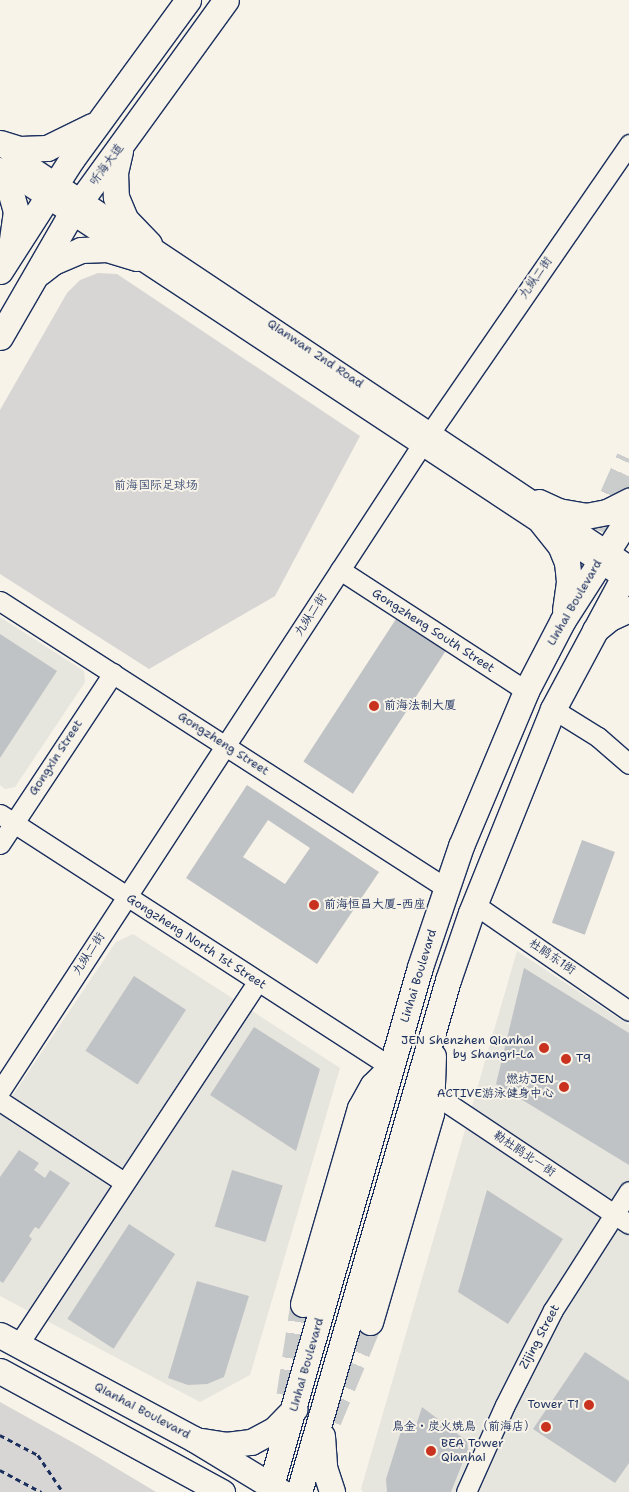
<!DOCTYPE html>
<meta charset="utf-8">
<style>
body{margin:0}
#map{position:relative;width:629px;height:1492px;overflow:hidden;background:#f7f3e8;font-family:"Shantell Sans","LXGW WenKai TC",sans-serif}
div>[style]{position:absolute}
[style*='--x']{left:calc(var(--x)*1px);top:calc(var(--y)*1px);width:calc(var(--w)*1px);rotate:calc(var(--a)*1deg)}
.built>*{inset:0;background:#e6e5de}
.green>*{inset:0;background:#d7d6d4}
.building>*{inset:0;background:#c0c3c5;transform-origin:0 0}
.major-tunnel>*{height:25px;margin-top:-12.5px;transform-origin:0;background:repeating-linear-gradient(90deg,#cbcccc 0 25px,transparent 0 37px)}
.path>*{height:2.5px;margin-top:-1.25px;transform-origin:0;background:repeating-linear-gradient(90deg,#1b2f5e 0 5px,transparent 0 9px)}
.roads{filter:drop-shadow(1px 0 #1b2f5e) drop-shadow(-1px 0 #1b2f5e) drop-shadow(0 1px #1b2f5e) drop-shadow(0 -1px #1b2f5e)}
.minor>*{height:19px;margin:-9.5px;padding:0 9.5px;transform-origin:9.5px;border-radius:9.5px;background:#f7f3e8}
.major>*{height:25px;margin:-12.5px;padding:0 12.5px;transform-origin:12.5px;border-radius:12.5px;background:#f7f3e8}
.dots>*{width:14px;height:14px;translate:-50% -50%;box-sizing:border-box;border:2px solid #f7f3e8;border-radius:50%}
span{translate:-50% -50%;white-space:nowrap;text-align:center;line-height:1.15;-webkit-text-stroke:4px #f7f3e8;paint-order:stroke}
.street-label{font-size:12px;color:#1b2f5e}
.park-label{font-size:12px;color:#415076}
.poi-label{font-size:12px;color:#1b2f5e}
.left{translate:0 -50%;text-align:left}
.right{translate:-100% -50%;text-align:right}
</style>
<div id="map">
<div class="built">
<div style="clip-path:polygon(0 617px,84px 671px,85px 682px,15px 787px,5px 789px,0 785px)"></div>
<div style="clip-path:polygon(133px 934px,340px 1068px,250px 1375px,200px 1402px,0 1296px,0 1114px,116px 942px)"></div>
<div style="clip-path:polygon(517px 951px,629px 1025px,629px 1492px,363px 1492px,361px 1489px)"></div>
</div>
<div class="green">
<div style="clip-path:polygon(98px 273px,117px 274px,360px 436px,275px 596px,149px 669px,0 574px,0 410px,67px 293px,80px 280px)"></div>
<div style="clip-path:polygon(0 1402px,81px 1447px,156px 1492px,0 1492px)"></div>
</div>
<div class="building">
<div style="left:396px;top:619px;width:59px;height:170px;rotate:33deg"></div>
<div style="clip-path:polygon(0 634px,57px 671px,0 758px)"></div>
<div style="clip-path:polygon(evenodd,247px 785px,379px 872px,317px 964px,186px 878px,247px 785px,268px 820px,310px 848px,285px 884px,243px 857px,268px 820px)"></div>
<div style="left:582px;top:840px;width:35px;height:88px;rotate:20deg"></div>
<div style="clip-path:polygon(524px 968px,629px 1033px,629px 1165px,496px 1084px)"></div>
<div style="left:134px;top:976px;width:62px;height:89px;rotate:33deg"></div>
<div style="clip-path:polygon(254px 1027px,320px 1069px,296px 1151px,210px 1095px)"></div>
<div style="clip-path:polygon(19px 1150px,39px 1163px,34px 1170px,45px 1178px,50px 1170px,70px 1183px,39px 1229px,35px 1227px,29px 1236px,32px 1239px,3px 1283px,0 1281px,0 1177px)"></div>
<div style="left:232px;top:1170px;width:53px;height:59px;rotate:17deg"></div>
<div style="clip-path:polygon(487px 1190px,563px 1239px,508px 1324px,458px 1292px)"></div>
<div style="left:129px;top:1224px;width:55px;height:113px;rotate:33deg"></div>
<div style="clip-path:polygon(197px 1281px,249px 1296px,224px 1377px,207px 1384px,188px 1385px,168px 1378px)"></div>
<div style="clip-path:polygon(585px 1352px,629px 1381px,629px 1463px,615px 1483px,533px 1429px)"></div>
<div style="clip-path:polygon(422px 1407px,467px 1441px,468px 1449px,451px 1492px,387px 1492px,386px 1479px,403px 1425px,415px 1429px)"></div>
</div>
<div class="major-tunnel">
<div style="--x:567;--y:597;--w:152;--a:-66"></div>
<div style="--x:289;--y:1395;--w:92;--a:-81.3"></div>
<div style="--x:329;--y:1420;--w:106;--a:-67.3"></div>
</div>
<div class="path">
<div style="--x:0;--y:1435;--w:43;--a:27.8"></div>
<div style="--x:38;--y:1455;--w:45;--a:56"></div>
<div style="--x:0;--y:1470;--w:47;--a:28.2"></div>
</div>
<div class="roads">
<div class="minor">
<div style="--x:4;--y:148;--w:751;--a:33.71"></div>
<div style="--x:0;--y:167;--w:754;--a:33.42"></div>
<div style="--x:340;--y:570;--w:222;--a:33"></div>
<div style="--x:0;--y:601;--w:530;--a:32.76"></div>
<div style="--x:553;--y:709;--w:53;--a:31.9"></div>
<div style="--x:598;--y:737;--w:41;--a:41.1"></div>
<div style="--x:0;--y:814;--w:467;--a:32.9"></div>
<div style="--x:0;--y:844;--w:205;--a:-56.5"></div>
<div style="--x:474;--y:904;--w:188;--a:34.6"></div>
<div style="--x:0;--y:1091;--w:770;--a:-56.87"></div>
<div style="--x:421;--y:446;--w:367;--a:-55.4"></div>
<div style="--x:434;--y:1094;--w:234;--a:33.7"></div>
<div style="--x:0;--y:1101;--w:148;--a:33.2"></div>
<div style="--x:18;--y:1345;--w:435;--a:-56.6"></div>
<div style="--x:466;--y:1492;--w:95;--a:-65.9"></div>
<div style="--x:505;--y:1405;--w:106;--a:-63.2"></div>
<div style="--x:553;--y:1310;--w:141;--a:-57.4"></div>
</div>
<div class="major">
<div style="--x:0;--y:143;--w:21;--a:17"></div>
<div style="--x:20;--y:149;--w:27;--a:-2"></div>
<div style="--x:47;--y:148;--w:50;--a:-26.1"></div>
<div style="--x:120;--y:151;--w:22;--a:103"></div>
<div style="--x:115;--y:172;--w:25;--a:88"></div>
<div style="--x:116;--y:197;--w:25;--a:67"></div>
<div style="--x:126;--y:220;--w:33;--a:46"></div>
<div style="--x:0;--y:175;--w:15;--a:53"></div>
<div style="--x:9;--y:187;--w:25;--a:74"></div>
<div style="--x:16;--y:211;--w:34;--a:98"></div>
<div style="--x:0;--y:271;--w:133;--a:-57.3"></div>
<div style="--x:72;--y:159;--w:197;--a:-53.9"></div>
<div style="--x:39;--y:273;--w:18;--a:-38"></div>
<div style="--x:53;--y:262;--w:30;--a:-23"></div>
<div style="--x:81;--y:250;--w:26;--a:-2"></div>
<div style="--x:107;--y:249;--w:31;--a:17"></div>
<div style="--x:0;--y:337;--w:142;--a:-60"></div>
<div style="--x:71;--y:214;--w:264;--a:-54.1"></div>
<div style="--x:539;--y:502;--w:21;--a:25"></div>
<div style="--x:558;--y:511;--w:28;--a:10"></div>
<div style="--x:586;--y:516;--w:21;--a:-11"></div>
<div style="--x:607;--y:512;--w:25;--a:-27"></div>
<div style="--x:542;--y:523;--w:28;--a:51"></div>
<div style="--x:560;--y:545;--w:18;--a:68"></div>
<div style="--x:567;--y:562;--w:20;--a:84"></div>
<div style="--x:569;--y:582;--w:28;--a:98"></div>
<div style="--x:595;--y:630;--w:19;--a:-39"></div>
<div style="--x:610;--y:618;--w:21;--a:-25"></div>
<div style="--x:303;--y:1304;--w:204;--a:-73.8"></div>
<div style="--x:360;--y:1108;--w:26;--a:-61"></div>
<div style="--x:373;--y:1085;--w:17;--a:-45"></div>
<div style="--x:370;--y:1322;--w:218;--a:-73.7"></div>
<div style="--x:431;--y:1113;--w:57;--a:-88"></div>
<div style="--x:0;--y:1335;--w:220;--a:28.2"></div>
<div style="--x:194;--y:1439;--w:102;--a:31.3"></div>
<div style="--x:0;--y:1371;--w:253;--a:28.6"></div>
<div style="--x:322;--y:1436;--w:31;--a:86"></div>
<div style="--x:324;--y:1467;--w:26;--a:72"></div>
<div style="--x:202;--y:1441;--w:24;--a:9"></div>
<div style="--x:226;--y:1445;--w:25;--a:-7"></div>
<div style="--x:251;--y:1442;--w:27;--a:-28"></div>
<div style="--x:275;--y:1429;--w:28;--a:-46"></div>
<div style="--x:269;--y:1492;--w:546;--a:-73.95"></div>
<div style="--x:420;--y:967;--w:128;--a:-71.3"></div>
<div style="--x:461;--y:846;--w:168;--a:-67.2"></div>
<div style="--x:526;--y:691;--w:80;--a:-62.5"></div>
<div style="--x:563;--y:620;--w:122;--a:-57.3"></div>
<div style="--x:299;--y:1492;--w:533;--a:-73.77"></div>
<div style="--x:448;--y:980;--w:71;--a:-71.1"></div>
<div style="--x:471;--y:913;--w:220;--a:-68.1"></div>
<div style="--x:553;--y:709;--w:161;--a:-61.8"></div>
</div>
</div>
<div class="dots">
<div style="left:374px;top:706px;background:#c8321e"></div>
<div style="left:314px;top:905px;background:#c8321e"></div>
<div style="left:544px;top:1048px;background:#c8321e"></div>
<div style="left:566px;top:1059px;background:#c8321e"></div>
<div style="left:564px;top:1087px;background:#c8321e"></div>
<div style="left:589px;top:1405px;background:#c8321e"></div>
<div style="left:546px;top:1427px;background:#c8321e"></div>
<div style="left:431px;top:1451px;background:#c8321e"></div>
</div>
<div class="street-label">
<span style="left:107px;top:165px;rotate:-54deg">听海大道</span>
<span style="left:536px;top:278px;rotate:-55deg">九纵二街</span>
<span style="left:315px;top:354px;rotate:34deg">Qianwan 2nd Road</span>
<span style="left:575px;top:603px;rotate:-60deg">Linhai Boulevard</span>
<span style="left:311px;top:615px;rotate:-57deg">九纵二街</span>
<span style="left:433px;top:631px;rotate:33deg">Gongzheng South Street</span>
<span style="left:223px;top:744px;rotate:33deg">Gongzheng Street</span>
<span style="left:56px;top:758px;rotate:-57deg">Gongxin Street</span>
<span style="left:196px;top:942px;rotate:33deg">Gongzheng North 1st Street</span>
<span style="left:89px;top:954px;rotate:-57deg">九纵二街</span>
<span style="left:552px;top:957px;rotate:34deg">杜鹃东1街</span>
<span style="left:419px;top:976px;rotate:-73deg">Linhai Boulevard</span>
<span style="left:524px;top:1154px;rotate:34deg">勒杜鹃北一街</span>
<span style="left:540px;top:1337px;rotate:-62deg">Zijing Street</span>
<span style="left:307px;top:1365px;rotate:-74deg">Linhai Boulevard</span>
<span style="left:142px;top:1411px;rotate:28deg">Qianhai Boulevard</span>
</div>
<div class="park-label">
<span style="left:156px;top:486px">前海国际足球场</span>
</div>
<div class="poi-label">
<span class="left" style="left:384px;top:706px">前海法制大厦</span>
<span class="left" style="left:324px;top:905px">前海恒昌大厦-西座</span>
<span class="right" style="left:534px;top:1048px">JEN Shenzhen Qianhai<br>by Shangri-La</span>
<span class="left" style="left:576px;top:1059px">T9</span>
<span class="right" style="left:554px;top:1087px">燃坊JEN<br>ACTIVE游泳健身中心</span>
<span class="right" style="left:579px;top:1405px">Tower T1</span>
<span class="right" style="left:536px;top:1427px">鳥金・炭火焼鳥（前海店）</span>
<span class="left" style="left:441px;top:1451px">BEA Tower<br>Qianhai</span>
</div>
</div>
